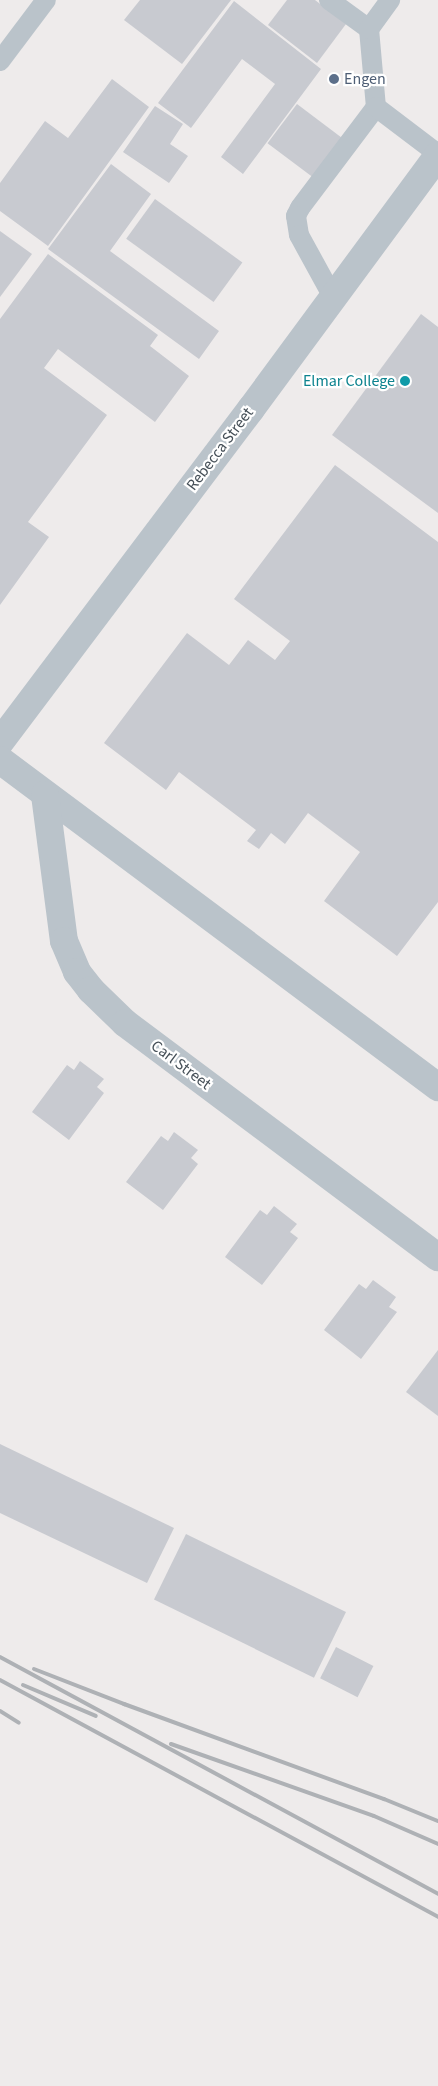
<!DOCTYPE html>
<style>
body{margin:0}
#map{position:relative;width:438px;height:2086px;overflow:hidden;background:#eeebeb;font-family:"Source Sans 3",sans-serif}
div>[style]{position:absolute}
[style*='--x']{left:calc(var(--x)*1px);top:calc(var(--y)*1px);width:calc(var(--w)*1px);rotate:calc(var(--a)*1deg)}
.building>*{inset:0;background:#c8cad0;transform-origin:0 0}
.service>*{height:20px;margin:-10px;padding:0 10px;transform-origin:10px;border-radius:10px;background:#bac3ca}
.minor>*{height:28px;margin:-14px;padding:0 14px;transform-origin:14px;border-radius:14px;background:#bac3ca}
.rail>*{height:4px;margin:-2px;padding:0 2px;transform-origin:2px;border-radius:2px;background:#aeb1b5}
.dots>*{width:14px;height:14px;translate:-50% -50%;box-sizing:border-box;border:2px solid #fff;border-radius:50%}
span{translate:-50% -50%;white-space:nowrap;text-align:center;line-height:1.15;-webkit-text-stroke:4.5px #fff;paint-order:stroke}
.service-label{font-size:16px;color:#4e5e75}
.left{translate:0 -50%;text-align:left}
.culture-label{font-size:16px;color:#0d838f}
.right{translate:-100% -50%;text-align:right}
.street-label{font-size:16px;color:#454f57}
</style>
<div id="map">
<div class="building">
<div style="clip-path:polygon(140px 0,231px 0,182px 64px,124px 20px)"></div>
<div style="clip-path:polygon(287px 0,315px 0,346px 24px,317px 63px,268px 25px)"></div>
<div style="clip-path:polygon(234px 1px,321px 69px,243px 174px,221px 157px,275px 84px,242px 59px,191px 128px,158px 103px)"></div>
<div style="clip-path:polygon(112px 79px,149px 107px,48px 246px,0 211px,0 183px,45px 121px,68px 138px)"></div>
<div style="left:297px;top:104px;width:61px;height:49px;rotate:37deg"></div>
<div style="clip-path:polygon(155px 106px,183px 124px,170px 144px,188px 156px,169px 183px,123px 152px)"></div>
<div style="clip-path:polygon(111px 164px,151px 194px,110px 251px,219px 331px,199px 359px,48px 249px)"></div>
<div style="left:155px;top:199px;width:108px;height:49px;rotate:36deg"></div>
<div style="clip-path:polygon(0 231px,32px 254px,0 297px)"></div>
<div style="clip-path:polygon(48px 254px,158px 335px,150px 346px,189px 376px,155px 422px,58px 349px,44px 368px,107px 415px,28px 522px,49px 537px,0 605px,0 319px)"></div>
<div style="clip-path:polygon(421px 314px,438px 327px,438px 513px,332px 435px)"></div>
<div style="clip-path:polygon(335px 465px,438px 542px,438px 902px,397px 956px,324px 901px,360px 852px,308px 813px,285px 844px,271px 833px,259px 849px,247px 841px,256px 830px,179px 772px,166px 790px,104px 743px,187px 633px,229px 665px,248px 640px,275px 660px,290px 641px,234px 599px)"></div>
<div style="clip-path:polygon(80px 1061px,104px 1079px,97px 1087px,104px 1093px,69px 1140px,32px 1112px,67px 1065px,74px 1070px)"></div>
<div style="clip-path:polygon(174px 1132px,198px 1150px,191px 1158px,198px 1164px,163px 1210px,126px 1182px,161px 1136px,168px 1141px)"></div>
<div style="clip-path:polygon(274px 1206px,297px 1224px,290px 1232px,298px 1238px,262px 1285px,225px 1257px,260px 1210px,267px 1215px)"></div>
<div style="clip-path:polygon(373px 1280px,396px 1297px,389px 1307px,397px 1312px,361px 1359px,324px 1330px,359px 1284px,366px 1289px)"></div>
<div style="clip-path:polygon(438px 1350px,438px 1416px,406px 1392px)"></div>
<div style="clip-path:polygon(0 1444px,174px 1528px,147px 1583px,0 1513px)"></div>
<div style="left:186px;top:1534px;width:178px;height:73px;rotate:26deg"></div>
<div style="left:336px;top:1647px;width:42px;height:35px;rotate:27deg"></div>
</div>
<div class="service">
<div style="--x:329;--y:0;--w:49;--a:35.9"></div>
<div style="--x:369;--y:29;--w:78;--a:84.9"></div>
<div style="--x:376;--y:107;--w:126;--a:127"></div>
<div style="--x:300;--y:208;--w:9;--a:117"></div>
<div style="--x:296;--y:216;--w:19;--a:81"></div>
<div style="--x:299;--y:235;--w:71;--a:61.3"></div>
<div style="--x:369;--y:29;--w:36;--a:-54"></div>
<div style="--x:0;--y:61;--w:76;--a:-53"></div>
<div style="--x:376;--y:107;--w:78;--a:37.2"></div>
</div>
<div class="minor">
<div style="--x:0;--y:742;--w:417;--a:-53"></div>
<div style="--x:251;--y:409;--w:315;--a:-53.6"></div>
<div style="--x:0;--y:760;--w:547;--a:36.74"></div>
<div style="--x:45;--y:795;--w:147;--a:82.6"></div>
<div style="--x:64;--y:941;--w:34;--a:67"></div>
<div style="--x:77;--y:972;--w:23;--a:52"></div>
<div style="--x:91;--y:990;--w:47;--a:44.1"></div>
<div style="--x:125;--y:1023;--w:391;--a:36.8"></div>
</div>
<div class="rail">
<div style="--x:0;--y:1657;--w:498;--a:28.4"></div>
<div style="--x:34;--y:1669;--w:97;--a:21.3"></div>
<div style="--x:124;--y:1704;--w:277;--a:20.1"></div>
<div style="--x:384;--y:1799;--w:58;--a:22.2"></div>
<div style="--x:0;--y:1680;--w:498;--a:28.4"></div>
<div style="--x:23;--y:1685;--w:79;--a:23"></div>
<div style="--x:0;--y:1711;--w:22;--a:32"></div>
<div style="--x:171;--y:1744;--w:215;--a:19.5"></div>
<div style="--x:374;--y:1816;--w:70;--a:23.6"></div>
</div>
<div class="dots">
<div style="left:334px;top:79px;background:#5c6f8a"></div>
<div style="left:405px;top:381px;background:#0f9aa8"></div>
</div>
<div class="service-label">
<span class="left" style="left:344px;top:79px">Engen</span>
</div>
<div class="culture-label">
<span class="right" style="left:395px;top:381px">Elmar College</span>
</div>
<div class="street-label">
<span style="left:220px;top:449px;rotate:-53deg">Rebecca Street</span>
<span style="left:181px;top:1065px;rotate:37deg">Carl Street</span>
</div>
</div>
